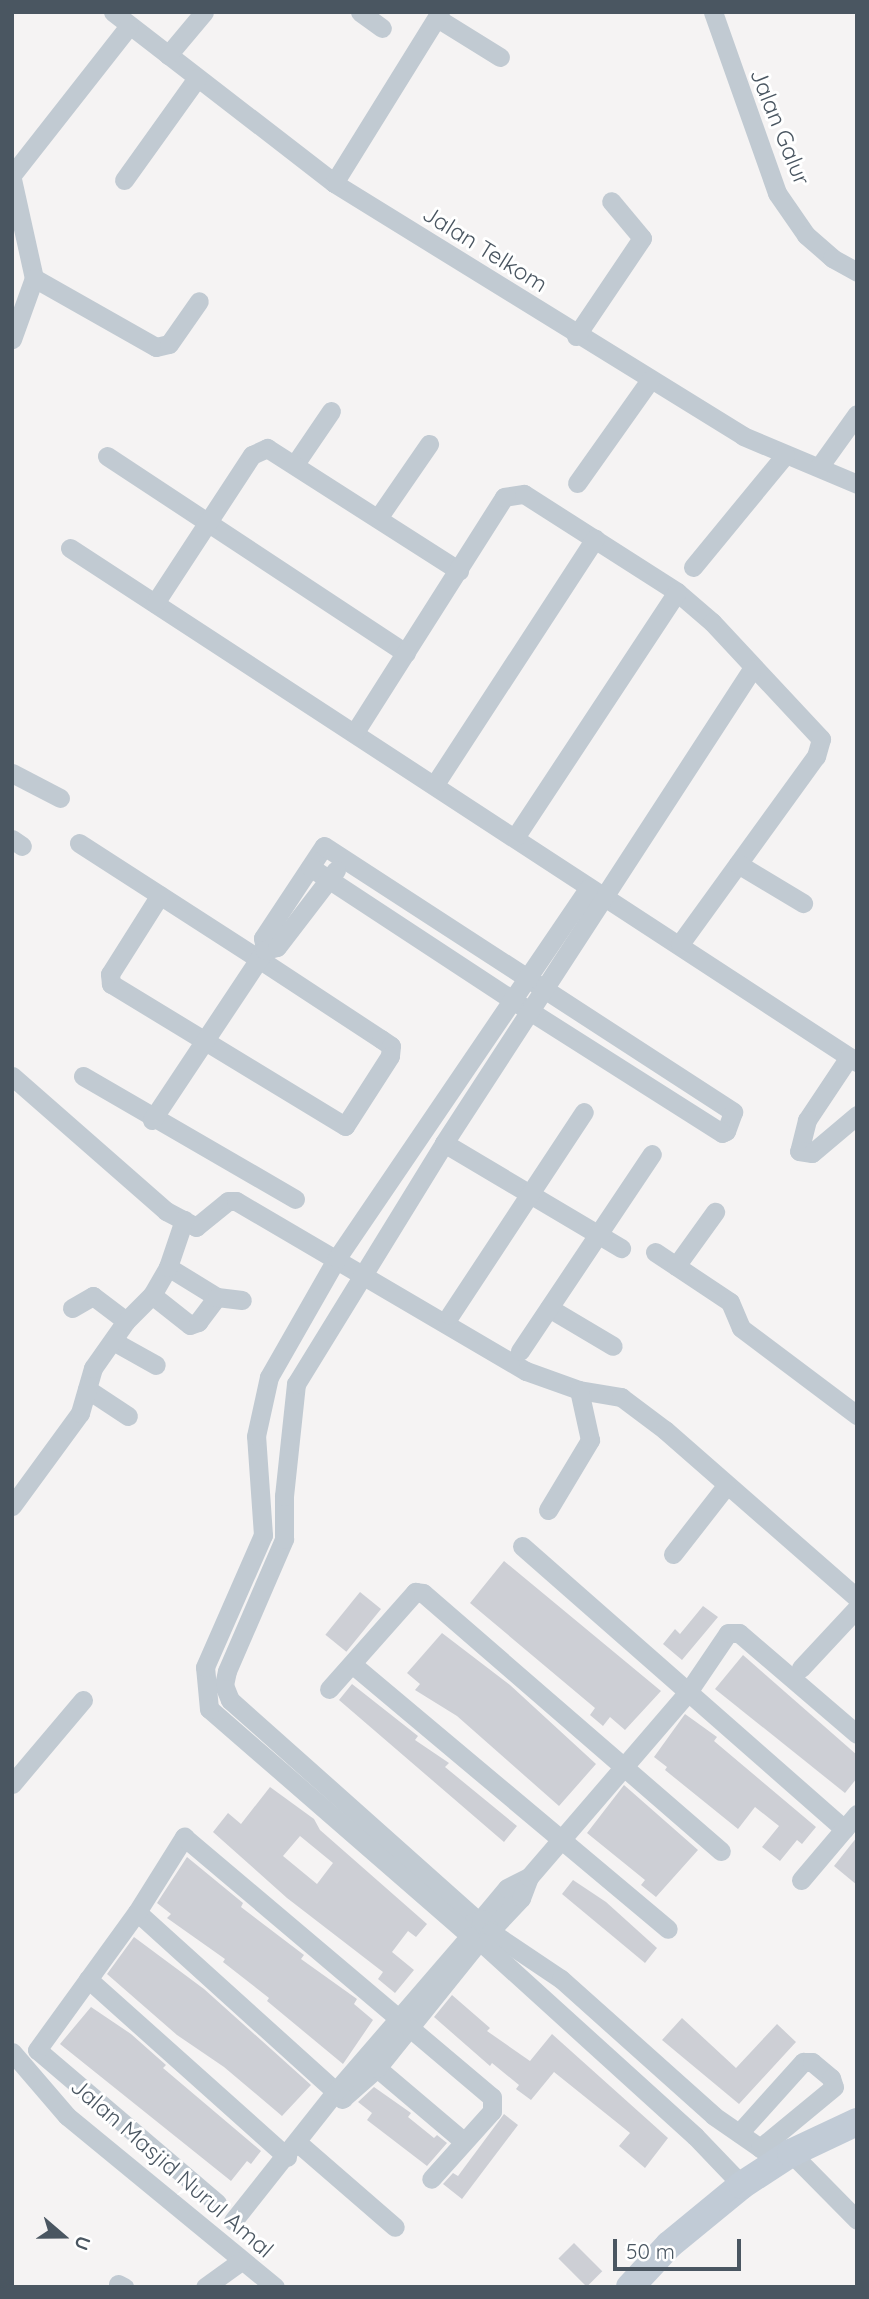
<!DOCTYPE html>
<style>
body{margin:0}
#map{position:relative;width:869px;height:2299px;overflow:hidden;background:#f5f3f3;font-family:Quicksand,sans-serif}
div>[style]{position:absolute}
[style*='--x']{left:calc(var(--x)*1px);top:calc(var(--y)*1px);width:calc(var(--w)*1px);rotate:calc(var(--a)*1deg)}
.building>*{inset:0;background:#cdcfd5;transform-origin:0 0}
.street>*{height:19px;margin:-9.5px;padding:0 9.5px;transform-origin:9.5px;border-radius:9.5px;background:#c1cad2}
.secondary>*{height:28px;margin:-14px;padding:0 14px;transform-origin:14px;border-radius:14px;background:#c1cbd6}
span{translate:-50% -50%;white-space:nowrap;text-align:center;line-height:1.15;-webkit-text-stroke:6px #fff;paint-order:stroke}
.street-label{font-size:23px;color:#4a5661}
.frame{position:absolute;inset:0;border:14px solid #4a5661;pointer-events:none}
.north{position:absolute;left:28px;top:2201px;width:70px;height:70px;-webkit-text-stroke:5px #fff;paint-order:stroke;rotate:110deg;font-size:19px;font-weight:700;line-height:28px;text-align:center;color:#4a5661}
.north::after{content:'';display:block;margin:auto;width:24px;height:32px;background:#4a5661;clip-path:polygon(50% 0,100% 100%,50% 72%,0 100%)}
.scale{position:absolute;left:613px;top:2239px;width:128px;height:32px;box-sizing:border-box;border:4px solid #4a5661;border-top:0;padding-left:9px;font-size:21px;line-height:24px;white-space:nowrap;color:#4a5661;-webkit-text-stroke:5px #fff;paint-order:stroke}
</style>
<div id="map">
<div class="building">
<div style="clip-path:polygon(504px 1561px,661px 1691px,625px 1730px,610px 1717px,603px 1726px,590px 1715px,595px 1708px,470px 1603px)"></div>
<div style="left:360px;top:1592px;width:27px;height:55px;rotate:39deg"></div>
<div style="clip-path:polygon(703px 1606px,718px 1617px,682px 1660px,663px 1644px,675px 1629px,680px 1634px)"></div>
<div style="clip-path:polygon(442px 1633px,510px 1685px,596px 1764px,559px 1806px,457px 1716px,415px 1690px,420px 1684px,407px 1673px)"></div>
<div style="clip-path:polygon(743px 1655px,857px 1755px,857px 1778px,845px 1793px,715px 1689px)"></div>
<div style="clip-path:polygon(352px 1684px,418px 1736px,415px 1740px,449px 1763px,445px 1767px,517px 1826px,504px 1842px,339px 1700px)"></div>
<div style="clip-path:polygon(685px 1714px,717px 1737px,714px 1741px,816px 1827px,802px 1844px,797px 1840px,780px 1861px,762px 1847px,779px 1826px,755px 1807px,738px 1829px,665px 1770px,667px 1767px,654px 1757px)"></div>
<div style="clip-path:polygon(624px 1785px,698px 1850px,656px 1897px,641px 1885px,645px 1880px,587px 1833px)"></div>
<div style="clip-path:polygon(evenodd,270px 1787px,314px 1819px,320px 1830px,427px 1924px,416px 1937px,408px 1931px,392px 1952px,414px 1970px,395px 1993px,378px 1979px,383px 1972px,287px 1898px,213px 1832px,228px 1813px,241px 1824px,270px 1787px,300px 1836px,333px 1863px,317px 1884px,283px 1856px,300px 1836px)"></div>
<div style="clip-path:polygon(857px 1837px,857px 1885px,834px 1866px)"></div>
<div style="clip-path:polygon(187px 1857px,243px 1903px,241px 1907px,304px 1955px,301px 1959px,357px 1999px,354px 2004px,373px 2020px,343px 2064px,267px 2001px,269px 1998px,223px 1962px,225px 1959px,167px 1918px,171px 1914px,157px 1903px)"></div>
<div style="clip-path:polygon(573px 1880px,606px 1902px,657px 1948px,645px 1963px,562px 1894px)"></div>
<div style="clip-path:polygon(134px 1937px,204px 1989px,311px 2085px,282px 2116px,224px 2067px,177px 2035px,107px 1974px)"></div>
<div style="clip-path:polygon(452px 1995px,490px 2028px,487px 2031px,530px 2061px,552px 2034px,668px 2138px,645px 2168px,619px 2146px,630px 2133px,554px 2072px,531px 2100px,516px 2089px,519px 2085px,492px 2063px,490px 2066px,434px 2017px)"></div>
<div style="clip-path:polygon(91px 2007px,131px 2034px,166px 2065px,163px 2068px,261px 2151px,251px 2164px,247px 2161px,231px 2181px,60px 2044px)"></div>
<div style="clip-path:polygon(682px 2018px,736px 2068px,777px 2024px,796px 2042px,739px 2104px,662px 2040px)"></div>
<div style="clip-path:polygon(374px 2087px,411px 2113px,408px 2117px,434px 2138px,437px 2135px,447px 2143px,427px 2166px,367px 2120px,372px 2113px,358px 2102px)"></div>
<div style="clip-path:polygon(504px 2114px,518px 2125px,462px 2199px,443px 2184px,453px 2173px,458px 2176px)"></div>
<div style="left:574px;top:2243px;width:40px;height:22px;rotate:45deg"></div>
</div>
<div class="street">
<div style="--x:113;--y:12;--w:279;--a:37.7"></div>
<div style="--x:334;--y:183;--w:481;--a:31.7"></div>
<div style="--x:743;--y:436;--w:124;--a:22.8"></div>
<div style="--x:360;--y:12;--w:27;--a:36"></div>
<div style="--x:713;--y:12;--w:192;--a:70.5"></div>
<div style="--x:777;--y:193;--w:51;--a:55.4"></div>
<div style="--x:806;--y:235;--w:35;--a:41"></div>
<div style="--x:832;--y:258;--w:29;--a:29"></div>
<div style="--x:437;--y:18;--w:74;--a:31.8"></div>
<div style="--x:168;--y:55;--w:56;--a:-50.1"></div>
<div style="--x:12;--y:175;--w:189;--a:-51.9"></div>
<div style="--x:12;--y:179;--w:101;--a:77.5"></div>
<div style="--x:34;--y:278;--w:65;--a:109.8"></div>
<div style="--x:124;--y:180;--w:125;--a:-54.4"></div>
<div style="--x:334;--y:183;--w:201;--a:-58.2"></div>
<div style="--x:34;--y:278;--w:140;--a:29.5"></div>
<div style="--x:156;--y:347;--w:13;--a:-13"></div>
<div style="--x:169;--y:344;--w:52;--a:-55.1"></div>
<div style="--x:576;--y:336;--w:118;--a:-56"></div>
<div style="--x:642;--y:238;--w:48;--a:-130"></div>
<div style="--x:107;--y:456;--w:358;--a:33.4"></div>
<div style="--x:295;--y:464;--w:64;--a:-55.8"></div>
<div style="--x:819;--y:467;--w:65;--a:-54.4"></div>
<div style="--x:577;--y:483;--w:126;--a:-54.7"></div>
<div style="--x:378;--y:518;--w:90;--a:-55.4"></div>
<div style="--x:70;--y:548;--w:940;--a:33.15"></div>
<div style="--x:693;--y:567;--w:145;--a:-50.6"></div>
<div style="--x:155;--y:603;--w:177;--a:-56.8"></div>
<div style="--x:252;--y:455;--w:17;--a:-25"></div>
<div style="--x:267;--y:448;--w:228;--a:32.6"></div>
<div style="--x:355;--y:732;--w:278;--a:-57.6"></div>
<div style="--x:504;--y:497;--w:20;--a:-9"></div>
<div style="--x:524;--y:494;--w:182;--a:32.6"></div>
<div style="--x:677;--y:592;--w:46;--a:40.6"></div>
<div style="--x:712;--y:622;--w:160;--a:47"></div>
<div style="--x:821;--y:739;--w:18;--a:106"></div>
<div style="--x:816;--y:756;--w:232;--a:125.9"></div>
<div style="--x:12;--y:773;--w:54;--a:27.5"></div>
<div style="--x:435;--y:784;--w:293;--a:-56.9"></div>
<div style="--x:516;--y:836;--w:292;--a:-56.6"></div>
<div style="--x:12;--y:839;--w:12;--a:35"></div>
<div style="--x:79;--y:843;--w:214;--a:32.8"></div>
<div style="--x:259;--y:959;--w:146;--a:33.3"></div>
<div style="--x:381;--y:1039;--w:12;--a:35"></div>
<div style="--x:391;--y:1046;--w:10;--a:96"></div>
<div style="--x:390;--y:1056;--w:83;--a:122.7"></div>
<div style="--x:345;--y:1126;--w:274;--a:-148.7"></div>
<div style="--x:111;--y:984;--w:10;--a:-96"></div>
<div style="--x:110;--y:974;--w:93;--a:-57.7"></div>
<div style="--x:738;--y:864;--w:76;--a:31"></div>
<div style="--x:265;--y:950;--w:12;--a:-99"></div>
<div style="--x:263;--y:938;--w:110;--a:-56.5"></div>
<div style="--x:324;--y:846;--w:488;--a:33"></div>
<div style="--x:733;--y:1112;--w:20;--a:110"></div>
<div style="--x:726;--y:1131;--w:4;--a:153"></div>
<div style="--x:722;--y:1133;--w:250;--a:-147.6"></div>
<div style="--x:511;--y:999;--w:240;--a:-146.7"></div>
<div style="--x:849;--y:1057;--w:76;--a:123.7"></div>
<div style="--x:807;--y:1120;--w:32;--a:104"></div>
<div style="--x:799;--y:1151;--w:13;--a:9"></div>
<div style="--x:812;--y:1153;--w:59;--a:-40.2"></div>
<div style="--x:12;--y:1076;--w:205;--a:41.2"></div>
<div style="--x:166;--y:1211;--w:34;--a:28"></div>
<div style="--x:196;--y:1227;--w:41;--a:-39.1"></div>
<div style="--x:228;--y:1201;--w:8;--a:0"></div>
<div style="--x:236;--y:1201;--w:336;--a:30.4"></div>
<div style="--x:526;--y:1371;--w:56;--a:19.7"></div>
<div style="--x:579;--y:1390;--w:43;--a:9.5"></div>
<div style="--x:621;--y:1397;--w:55;--a:36.9"></div>
<div style="--x:665;--y:1430;--w:255;--a:41.2"></div>
<div style="--x:83;--y:1076;--w:245;--a:30.1"></div>
<div style="--x:152;--y:1120;--w:204;--a:-56.4"></div>
<div style="--x:265;--y:950;--w:12;--a:-14"></div>
<div style="--x:277;--y:947;--w:97;--a:-52.5"></div>
<div style="--x:444;--y:1143;--w:206;--a:30.7"></div>
<div style="--x:655;--y:1252;--w:90;--a:33.7"></div>
<div style="--x:730;--y:1302;--w:28;--a:67"></div>
<div style="--x:741;--y:1328;--w:145;--a:36.9"></div>
<div style="--x:676;--y:1266;--w:67;--a:-54.2"></div>
<div style="--x:168;--y:1267;--w:57;--a:31.5"></div>
<div style="--x:152;--y:1295;--w:48;--a:38.3"></div>
<div style="--x:190;--y:1325;--w:9;--a:-21"></div>
<div style="--x:198;--y:1322;--w:31;--a:-53"></div>
<div style="--x:217;--y:1297;--w:25;--a:7"></div>
<div style="--x:72;--y:1308;--w:24;--a:-30"></div>
<div style="--x:93;--y:1296;--w:41;--a:37.1"></div>
<div style="--x:549;--y:1308;--w:74;--a:30.7"></div>
<div style="--x:450;--y:1315;--w:243;--a:-56.6"></div>
<div style="--x:113;--y:1341;--w:49;--a:29.2"></div>
<div style="--x:520;--y:1351;--w:237;--a:-56.2"></div>
<div style="--x:87;--y:1389;--w:49;--a:33.4"></div>
<div style="--x:12;--y:1506;--w:115;--a:-53.8"></div>
<div style="--x:80;--y:1413;--w:47;--a:-73.9"></div>
<div style="--x:93;--y:1368;--w:57;--a:-54.9"></div>
<div style="--x:126;--y:1321;--w:37;--a:-45"></div>
<div style="--x:152;--y:1295;--w:32;--a:-60"></div>
<div style="--x:168;--y:1267;--w:50;--a:-71.2"></div>
<div style="--x:548;--y:1510;--w:82;--a:-59"></div>
<div style="--x:590;--y:1440;--w:51;--a:-102.4"></div>
<div style="--x:522;--y:1546;--w:429;--a:41.3"></div>
<div style="--x:673;--y:1554;--w:86;--a:-52.1"></div>
<div style="--x:352;--y:1664;--w:412;--a:40"></div>
<div style="--x:801;--y:1668;--w:82;--a:-47"></div>
<div style="--x:329;--y:1689;--w:130;--a:-48.4"></div>
<div style="--x:415;--y:1592;--w:8;--a:7"></div>
<div style="--x:423;--y:1593;--w:394;--a:40.9"></div>
<div style="--x:12;--y:1784;--w:110;--a:-49.8"></div>
<div style="--x:801;--y:1880;--w:87;--a:-49.7"></div>
<div style="--x:137;--y:1912;--w:278;--a:42.1"></div>
<div style="--x:481;--y:1919;--w:40;--a:-50"></div>
<div style="--x:507;--y:1888;--w:25;--a:-27"></div>
<div style="--x:477;--y:1920;--w:331;--a:-138.3"></div>
<div style="--x:230;--y:1700;--w:16;--a:-112"></div>
<div style="--x:224;--y:1685;--w:14;--a:-78"></div>
<div style="--x:227;--y:1671;--w:144;--a:-66.6"></div>
<div style="--x:284;--y:1539;--w:43;--a:-90"></div>
<div style="--x:284;--y:1496;--w:113;--a:-83.9"></div>
<div style="--x:296;--y:1384;--w:283;--a:-58.4"></div>
<div style="--x:444;--y:1143;--w:565;--a:-56.98"></div>
<div style="--x:491;--y:1930;--w:44;--a:-46.8"></div>
<div style="--x:521;--y:1898;--w:22;--a:-69"></div>
<div style="--x:529;--y:1877;--w:244;--a:-49.3"></div>
<div style="--x:688;--y:1692;--w:71;--a:-55.9"></div>
<div style="--x:728;--y:1633;--w:11;--a:0"></div>
<div style="--x:739;--y:1633;--w:155;--a:40.6"></div>
<div style="--x:469;--y:1931;--w:10;--a:-66"></div>
<div style="--x:473;--y:1922;--w:9;--a:-21"></div>
<div style="--x:481;--y:1919;--w:15;--a:48"></div>
<div style="--x:491;--y:1930;--w:10;--a:114"></div>
<div style="--x:487;--y:1939;--w:13;--a:180"></div>
<div style="--x:474;--y:1939;--w:351;--a:-139"></div>
<div style="--x:209;--y:1709;--w:42;--a:-95.4"></div>
<div style="--x:205;--y:1667;--w:144;--a:-66.3"></div>
<div style="--x:263;--y:1535;--w:99;--a:-94"></div>
<div style="--x:256;--y:1436;--w:60;--a:-77.6"></div>
<div style="--x:269;--y:1377;--w:137;--a:-60.3"></div>
<div style="--x:337;--y:1258;--w:447;--a:-55.8"></div>
<div style="--x:491;--y:1932;--w:84;--a:33.9"></div>
<div style="--x:561;--y:1979;--w:205;--a:41.8"></div>
<div style="--x:714;--y:2116;--w:79;--a:34.7"></div>
<div style="--x:481;--y:1942;--w:289;--a:42.2"></div>
<div style="--x:695;--y:2136;--w:68;--a:46.2"></div>
<div style="--x:88;--y:1979;--w:267;--a:41.8"></div>
<div style="--x:12;--y:2052;--w:84;--a:49.3"></div>
<div style="--x:67;--y:2116;--w:269;--a:39.4"></div>
<div style="--x:377;--y:2068;--w:113;--a:40.3"></div>
<div style="--x:342;--y:2099;--w:47;--a:-41.5"></div>
<div style="--x:377;--y:2068;--w:158;--a:-51.2"></div>
<div style="--x:739;--y:2133;--w:96;--a:-48"></div>
<div style="--x:803;--y:2062;--w:9;--a:0"></div>
<div style="--x:812;--y:2062;--w:25;--a:40"></div>
<div style="--x:831;--y:2078;--w:9;--a:72"></div>
<div style="--x:834;--y:2087;--w:96;--a:140.5"></div>
<div style="--x:298;--y:2143;--w:128;--a:40.9"></div>
<div style="--x:791;--y:2153;--w:94;--a:45.4"></div>
<div style="--x:217;--y:2203;--w:236;--a:-139.6"></div>
<div style="--x:37;--y:2050;--w:170;--a:-54.1"></div>
<div style="--x:137;--y:1912;--w:89;--a:-57.9"></div>
<div style="--x:184;--y:1837;--w:403;--a:40.2"></div>
<div style="--x:492;--y:2097;--w:14;--a:90"></div>
<div style="--x:492;--y:2111;--w:91;--a:131.9"></div>
<div style="--x:233;--y:2221;--w:167;--a:-51.6"></div>
<div style="--x:337;--y:2090;--w:203;--a:-49.2"></div>
<div style="--x:118;--y:2284;--w:7;--a:27"></div>
<div style="--x:205;--y:2287;--w:44;--a:-35.8"></div>
</div>
<div class="secondary">
<div style="--x:630;--y:2287;--w:57;--a:-47.1"></div>
<div style="--x:669;--y:2245;--w:94;--a:-39.4"></div>
<div style="--x:742;--y:2185;--w:59;--a:-33.1"></div>
<div style="--x:791;--y:2153;--w:73;--a:-25.2"></div>
</div>
<div class="street-label">
<span style="left:780px;top:127px;rotate:68deg">Jalan Galur</span>
<span style="left:485px;top:249px;rotate:32deg">Jalan Telkom</span>
<span style="left:172px;top:2168px;rotate:41deg">Jalan Masjid Nurul Amal</span>
</div>
<div class="frame"></div>
<div class="north">U</div>
<div class="scale">50 m</div>
</div>
